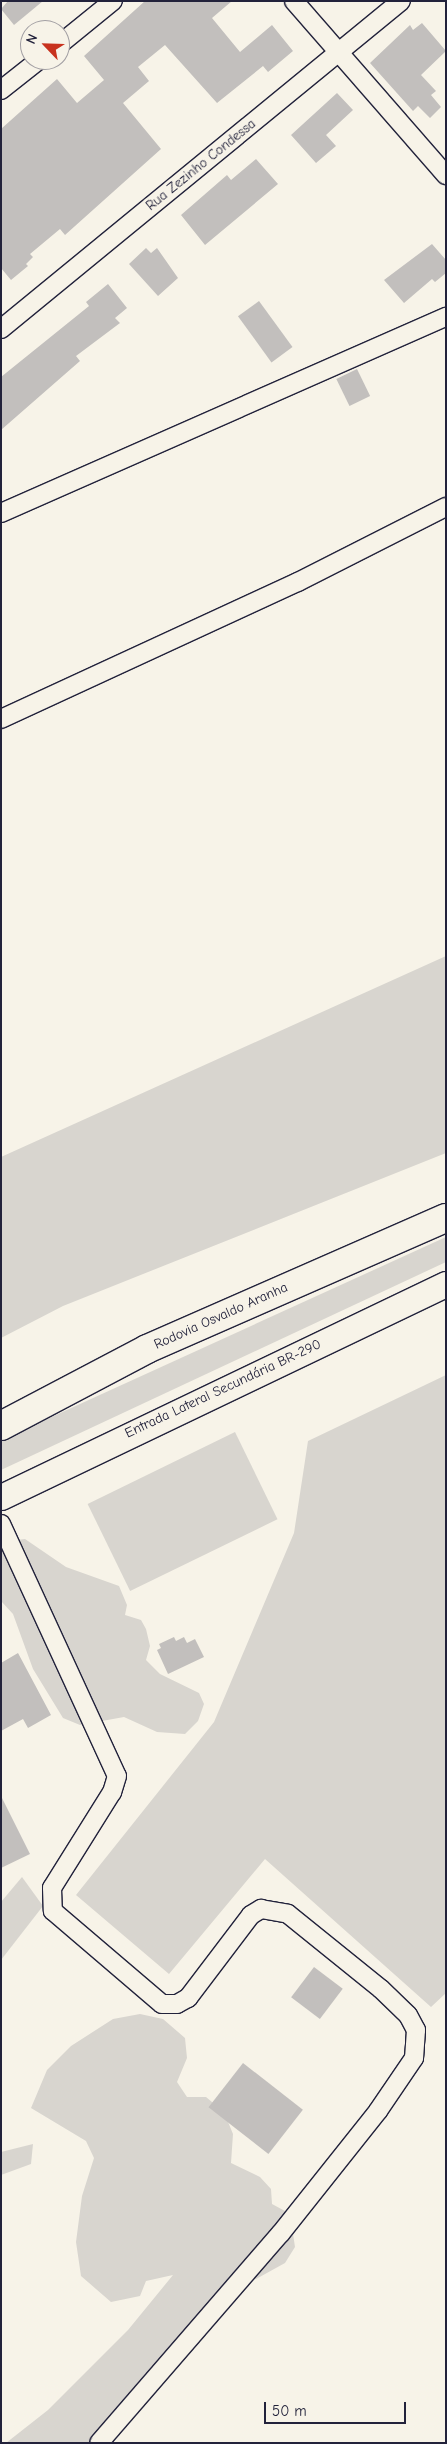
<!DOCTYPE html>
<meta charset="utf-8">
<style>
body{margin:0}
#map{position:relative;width:447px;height:2444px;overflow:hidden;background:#f7f3e8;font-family:"Comic Neue",sans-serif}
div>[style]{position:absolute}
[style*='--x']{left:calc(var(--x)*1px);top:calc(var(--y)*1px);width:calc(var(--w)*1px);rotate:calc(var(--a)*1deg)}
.green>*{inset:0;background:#d8d5cf;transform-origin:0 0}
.building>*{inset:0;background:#c2bfbd;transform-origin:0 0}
.roads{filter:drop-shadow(1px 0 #22223b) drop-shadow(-1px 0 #22223b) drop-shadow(0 1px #22223b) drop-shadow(0 -1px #22223b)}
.street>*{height:18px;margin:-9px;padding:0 9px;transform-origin:9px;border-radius:9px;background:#f7f3e8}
.secondary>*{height:25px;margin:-12.5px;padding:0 12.5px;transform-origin:12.5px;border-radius:12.5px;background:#f7f3e8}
.highway>*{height:28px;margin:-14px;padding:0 14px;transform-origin:14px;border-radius:14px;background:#f7f3e8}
span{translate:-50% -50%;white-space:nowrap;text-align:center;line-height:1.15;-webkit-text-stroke:4.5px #f7f3e8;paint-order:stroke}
.street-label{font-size:14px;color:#22223b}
.frame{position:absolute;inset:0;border:2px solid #22223b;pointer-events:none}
.north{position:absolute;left:20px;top:20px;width:50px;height:50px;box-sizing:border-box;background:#f7f3e8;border:1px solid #a29fa3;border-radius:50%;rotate:294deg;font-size:14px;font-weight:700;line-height:20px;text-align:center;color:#22223b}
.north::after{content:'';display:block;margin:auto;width:18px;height:22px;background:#c8321e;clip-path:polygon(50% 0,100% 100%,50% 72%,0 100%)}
.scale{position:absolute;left:264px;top:2402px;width:142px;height:22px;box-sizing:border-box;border:2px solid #22223b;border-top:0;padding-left:6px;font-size:15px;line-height:18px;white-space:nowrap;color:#22223b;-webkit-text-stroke:4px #f7f3e8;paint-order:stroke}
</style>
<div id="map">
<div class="green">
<div style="clip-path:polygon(446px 956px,446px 1153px,63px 1306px,1px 1338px,1px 1157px)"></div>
<div style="clip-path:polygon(446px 1237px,446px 1262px,1px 1470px,1px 1440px)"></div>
<div style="clip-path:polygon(446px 1375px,446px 1993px,431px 2007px,265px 1859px,169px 1974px,76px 1895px,214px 1722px,294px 1533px,308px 1441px)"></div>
<div style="left:235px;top:1432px;width:97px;height:164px;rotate:64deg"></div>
<div style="clip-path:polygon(25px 1539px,66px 1567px,119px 1586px,127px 1605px,125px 1615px,141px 1620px,146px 1629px,150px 1646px,146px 1660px,160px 1674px,199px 1693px,204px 1704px,198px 1721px,185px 1734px,157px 1732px,124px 1717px,80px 1725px,63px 1718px,33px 1669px,13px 1614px,1px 1601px,1px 1542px)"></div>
<div style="clip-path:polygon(22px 1877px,43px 1906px,1px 1960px,1px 1902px)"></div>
<div style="clip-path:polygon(140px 2014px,163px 2019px,185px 2038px,187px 2058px,177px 2082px,187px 2097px,206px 2097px,224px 2112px,233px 2134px,231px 2163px,260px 2177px,271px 2189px,272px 2204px,285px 2211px,292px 2227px,295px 2247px,285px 2263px,256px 2279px,241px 2280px,92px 2443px,6px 2443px,48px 2410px,128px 2330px,173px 2275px,146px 2281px,140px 2296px,111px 2302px,81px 2276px,76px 2242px,82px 2196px,94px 2158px,86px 2141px,31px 2108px,47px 2070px,71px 2046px,113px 2019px)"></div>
<div style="clip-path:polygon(33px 2144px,31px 2164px,1px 2175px,1px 2152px)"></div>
</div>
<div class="building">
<div style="clip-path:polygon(8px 1px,43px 1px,14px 25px,1px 9px)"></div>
<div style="clip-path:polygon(145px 1px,232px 1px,212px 18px,240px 52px,272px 25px,293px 51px,268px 72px,263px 66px,217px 103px,165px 45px,138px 67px,149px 81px,123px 103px,161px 149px,65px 235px,60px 229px,30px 254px,33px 257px,26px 264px,28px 266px,11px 280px,1px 268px,1px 129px,57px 79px,77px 103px,104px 80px,84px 56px)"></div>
<div style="clip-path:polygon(422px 23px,446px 51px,421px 75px,436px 91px,431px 95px,441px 107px,430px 118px,418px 106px,413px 111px,370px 63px,410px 25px,413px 30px)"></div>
<div style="clip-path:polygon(337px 93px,353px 110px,326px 135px,336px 146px,316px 163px,291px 135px)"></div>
<div style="clip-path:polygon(256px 159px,278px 184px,205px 245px,181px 215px,227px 175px,231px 180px)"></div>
<div style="clip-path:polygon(432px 244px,446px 260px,446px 273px,435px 282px,432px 279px,404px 303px,384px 280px)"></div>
<div style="clip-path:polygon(146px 248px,151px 253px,157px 248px,178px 278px,158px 296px,129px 264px)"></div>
<div style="clip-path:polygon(108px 284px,127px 308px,115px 318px,120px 323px,76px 356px,80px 361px,1px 430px,1px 377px,89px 306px,86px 302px)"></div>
<div style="left:259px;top:301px;width:57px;height:26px;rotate:54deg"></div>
<div style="left:357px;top:369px;width:30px;height:23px;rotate:64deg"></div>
<div style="clip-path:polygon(174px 1637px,176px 1641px,184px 1637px,187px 1643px,195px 1639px,204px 1657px,168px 1674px,157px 1650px,161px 1648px,159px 1644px)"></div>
<div style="clip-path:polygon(18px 1653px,51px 1715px,28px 1728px,23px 1719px,1px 1731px,1px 1663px)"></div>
<div style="clip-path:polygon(1px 1796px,30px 1854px,1px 1868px)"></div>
<div style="left:314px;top:1967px;width:36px;height:38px;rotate:37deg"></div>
<div style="left:243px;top:2063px;width:76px;height:56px;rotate:38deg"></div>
</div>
<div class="roads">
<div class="street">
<div style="--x:294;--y:1;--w:231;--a:48.9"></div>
<div style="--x:60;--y:44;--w:68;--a:-39.1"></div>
<div style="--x:1;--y:90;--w:48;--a:-38.3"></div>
<div style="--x:1;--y:329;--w:517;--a:-39.35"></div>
<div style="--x:1;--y:513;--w:486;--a:-23.8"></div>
<div style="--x:1;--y:719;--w:327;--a:-24.8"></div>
<div style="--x:298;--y:582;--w:166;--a:-26.9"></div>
<div style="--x:1;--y:1524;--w:277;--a:65.3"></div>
<div style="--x:117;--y:1776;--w:17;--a:107"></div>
<div style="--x:112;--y:1792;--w:113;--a:122"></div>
<div style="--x:52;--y:1888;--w:23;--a:88"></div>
<div style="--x:53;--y:1911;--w:143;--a:40.5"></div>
<div style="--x:162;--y:2004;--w:15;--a:0"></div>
<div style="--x:177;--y:2004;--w:13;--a:-29"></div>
<div style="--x:188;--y:1998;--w:104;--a:-52.8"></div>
<div style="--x:251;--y:1915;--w:12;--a:-31"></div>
<div style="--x:261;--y:1909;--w:27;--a:10"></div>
<div style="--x:288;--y:1914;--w:119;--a:38.9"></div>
<div style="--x:381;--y:1989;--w:37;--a:44"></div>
<div style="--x:408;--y:2015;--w:17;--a:62"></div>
<div style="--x:416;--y:2030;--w:28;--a:94"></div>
<div style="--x:414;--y:2058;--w:64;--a:124.2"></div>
<div style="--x:378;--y:2111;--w:157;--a:128.5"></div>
<div style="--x:280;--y:2234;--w:276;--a:130.9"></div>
</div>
<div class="secondary">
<div style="--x:1;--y:1497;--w:493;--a:-25.6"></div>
</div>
<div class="highway">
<div style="--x:1;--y:1426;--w:165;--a:-27.8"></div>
<div style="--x:147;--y:1349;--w:326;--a:-23.7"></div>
</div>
</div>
<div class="street-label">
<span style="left:201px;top:165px;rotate:-39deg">Rua Zezinho Condessa</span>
<span style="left:221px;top:1316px;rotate:-24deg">Rodovia Osvaldo Aranha</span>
<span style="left:223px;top:1389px;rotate:-25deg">Entrada Lateral Secundária BR-290</span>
</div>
<div class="frame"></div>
<div class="north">N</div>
<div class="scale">50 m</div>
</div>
